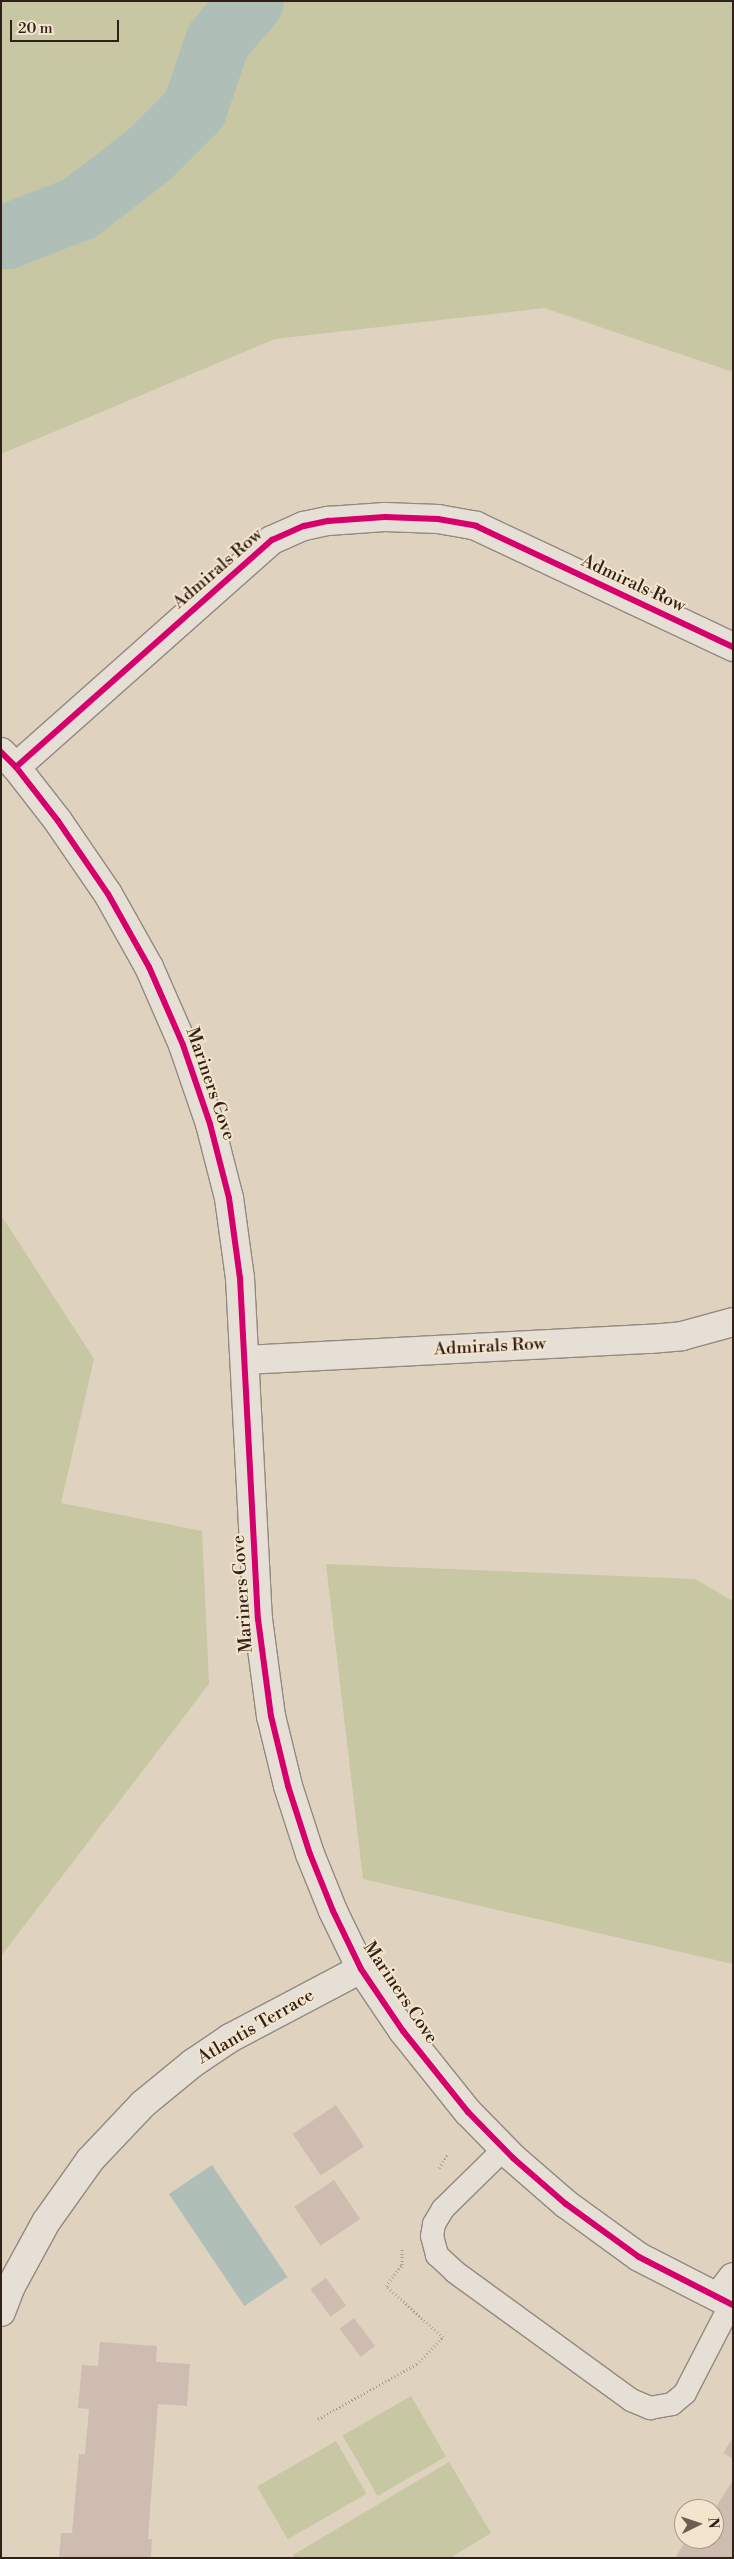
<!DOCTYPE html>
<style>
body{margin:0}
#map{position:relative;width:734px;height:2559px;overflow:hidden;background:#dfd2bf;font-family:"Libre Bodoni",serif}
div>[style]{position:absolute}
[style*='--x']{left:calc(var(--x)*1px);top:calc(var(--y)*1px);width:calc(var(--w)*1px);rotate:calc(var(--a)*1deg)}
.green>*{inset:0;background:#c7c7a4;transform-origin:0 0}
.water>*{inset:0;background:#afbfb7;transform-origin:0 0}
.river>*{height:65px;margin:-32.5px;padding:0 32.5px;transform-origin:32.5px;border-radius:32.5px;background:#afbfb7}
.building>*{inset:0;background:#cebcb1;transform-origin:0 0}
.path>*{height:3px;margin-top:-1.5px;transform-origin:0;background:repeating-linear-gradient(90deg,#a59e96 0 1px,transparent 0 3.5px)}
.roads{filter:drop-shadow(1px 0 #93897e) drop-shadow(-1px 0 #93897e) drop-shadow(0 1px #93897e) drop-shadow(0 -1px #93897e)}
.service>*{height:22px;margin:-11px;padding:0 11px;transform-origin:11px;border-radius:11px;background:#e6dfd5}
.minor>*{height:28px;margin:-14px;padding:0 14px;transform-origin:14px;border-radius:14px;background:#e6dfd5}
.cycleway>*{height:6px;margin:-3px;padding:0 3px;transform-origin:3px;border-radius:3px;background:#d6006c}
span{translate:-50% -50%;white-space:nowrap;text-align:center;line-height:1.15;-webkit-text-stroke:4px #f3e4cd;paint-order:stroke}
.street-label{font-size:18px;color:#302018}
.frame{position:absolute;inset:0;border:2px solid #302018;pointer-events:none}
.north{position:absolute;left:674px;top:2499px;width:50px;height:50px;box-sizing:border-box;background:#f3e4cd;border:1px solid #a59685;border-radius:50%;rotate:86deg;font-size:14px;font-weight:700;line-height:20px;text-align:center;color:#302018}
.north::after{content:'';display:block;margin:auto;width:18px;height:22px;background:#6d5e52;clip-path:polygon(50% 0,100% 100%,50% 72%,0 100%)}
.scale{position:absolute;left:10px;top:20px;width:109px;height:22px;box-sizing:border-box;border:2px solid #302018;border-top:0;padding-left:6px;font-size:15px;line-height:18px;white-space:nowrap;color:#302018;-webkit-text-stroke:4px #f3e4cd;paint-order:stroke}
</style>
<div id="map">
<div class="green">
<div style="clip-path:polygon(1px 1px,733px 1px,733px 372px,544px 308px,275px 339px,1px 454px)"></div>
<div style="clip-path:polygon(1px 1215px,94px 1359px,61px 1503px,202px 1531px,209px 1684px,1px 1956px)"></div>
<div style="clip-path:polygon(326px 1564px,695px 1579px,733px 1601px,733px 1964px,363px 1879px)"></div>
<div style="left:411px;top:2396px;width:70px;height:79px;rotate:60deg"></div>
<div style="left:336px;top:2441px;width:61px;height:91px;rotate:60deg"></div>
<div style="clip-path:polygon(449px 2462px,491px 2533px,450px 2558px,294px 2558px,293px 2555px)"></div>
</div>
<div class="water">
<div style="left:212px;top:2165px;width:135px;height:52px;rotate:56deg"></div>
</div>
<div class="river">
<div style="--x:1;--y:235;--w:6;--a:9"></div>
<div style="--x:7;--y:236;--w:77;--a:-21.3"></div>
<div style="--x:79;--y:208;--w:88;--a:-37.6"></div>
<div style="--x:149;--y:154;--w:64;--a:-45"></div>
<div style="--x:194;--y:109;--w:72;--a:-71.3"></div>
<div style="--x:217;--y:41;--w:52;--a:-49.6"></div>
</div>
<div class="building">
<div style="left:336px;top:2105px;width:50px;height:52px;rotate:56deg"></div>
<div style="left:334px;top:2180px;width:47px;height:48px;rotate:56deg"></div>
<div style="left:326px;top:2278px;width:34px;height:19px;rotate:54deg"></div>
<div style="left:354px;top:2318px;width:35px;height:18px;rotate:53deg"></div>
<div style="clip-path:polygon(100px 2342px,157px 2346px,156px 2362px,190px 2364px,187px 2406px,158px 2404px,148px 2539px,152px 2539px,151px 2558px,59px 2558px,61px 2533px,72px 2533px,79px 2454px,85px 2454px,89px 2409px,78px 2408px,82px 2365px,98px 2366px)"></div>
<div style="clip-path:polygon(733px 2438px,733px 2459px,723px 2453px)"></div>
<div style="clip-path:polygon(733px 2480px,733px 2558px,675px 2558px,687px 2539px,714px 2539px,714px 2510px)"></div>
</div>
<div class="path">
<div style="--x:439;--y:2168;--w:17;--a:-57"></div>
<div style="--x:318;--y:2419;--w:113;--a:-29.1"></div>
<div style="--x:417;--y:2364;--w:37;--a:-46"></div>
<div style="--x:443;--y:2337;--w:76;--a:-138.2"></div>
<div style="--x:386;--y:2286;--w:26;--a:-53"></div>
<div style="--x:402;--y:2265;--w:16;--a:-90"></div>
</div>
<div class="roads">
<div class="service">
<div style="--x:504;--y:2149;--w:86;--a:135.5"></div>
<div style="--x:443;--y:2209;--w:17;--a:121"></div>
<div style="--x:434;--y:2224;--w:12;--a:99"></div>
<div style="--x:432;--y:2236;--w:20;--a:75"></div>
<div style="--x:437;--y:2255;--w:25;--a:43"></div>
<div style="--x:455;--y:2272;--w:218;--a:36"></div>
<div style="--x:631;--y:2400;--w:21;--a:23"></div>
<div style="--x:650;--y:2408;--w:22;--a:-10"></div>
<div style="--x:672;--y:2404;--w:17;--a:-40"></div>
<div style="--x:685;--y:2393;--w:100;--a:-62.7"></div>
</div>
<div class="minor">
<div style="--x:1;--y:752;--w:21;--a:45"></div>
<div style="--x:16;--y:767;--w:68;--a:52.1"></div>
<div style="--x:58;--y:821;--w:88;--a:55.6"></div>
<div style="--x:108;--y:894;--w:84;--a:60.7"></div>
<div style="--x:149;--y:967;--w:85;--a:66.4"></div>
<div style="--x:183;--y:1045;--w:83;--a:71.1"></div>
<div style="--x:210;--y:1124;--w:76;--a:75.6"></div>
<div style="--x:229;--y:1198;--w:81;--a:82.2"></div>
<div style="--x:240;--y:1278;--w:341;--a:87"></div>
<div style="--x:258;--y:1619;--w:98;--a:82.4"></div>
<div style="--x:271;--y:1716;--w:72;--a:76.3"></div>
<div style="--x:288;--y:1786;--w:71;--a:72.1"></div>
<div style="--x:310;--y:1854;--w:61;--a:68"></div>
<div style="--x:333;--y:1911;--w:64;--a:64.2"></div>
<div style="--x:361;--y:1969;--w:75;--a:55.9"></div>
<div style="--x:403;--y:2031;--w:104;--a:51.3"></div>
<div style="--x:468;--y:2112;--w:64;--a:45.6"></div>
<div style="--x:513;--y:2158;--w:70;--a:41"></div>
<div style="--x:566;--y:2204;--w:90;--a:36"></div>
<div style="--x:639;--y:2257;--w:106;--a:27.1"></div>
<div style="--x:16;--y:767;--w:342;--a:-41.6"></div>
<div style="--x:272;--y:540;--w:35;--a:-24"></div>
<div style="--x:304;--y:526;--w:25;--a:-12"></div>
<div style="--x:328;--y:521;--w:57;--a:-4"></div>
<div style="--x:385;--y:517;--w:53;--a:2.2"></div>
<div style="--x:438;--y:519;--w:39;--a:10"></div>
<div style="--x:476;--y:526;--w:284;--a:25.2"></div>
<div style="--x:245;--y:1360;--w:406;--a:-3"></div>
<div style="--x:650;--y:1339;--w:32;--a:-5"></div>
<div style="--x:682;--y:1336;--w:53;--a:-15.4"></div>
<div style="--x:718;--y:2297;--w:25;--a:-53"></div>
<div style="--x:1;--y:2312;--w:26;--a:-69"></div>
<div style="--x:10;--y:2288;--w:75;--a:-61.4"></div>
<div style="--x:46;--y:2222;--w:76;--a:-54.6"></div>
<div style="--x:90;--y:2160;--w:77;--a:-46.6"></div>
<div style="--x:143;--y:2104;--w:65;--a:-39.4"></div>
<div style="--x:193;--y:2063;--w:45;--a:-34"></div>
<div style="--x:230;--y:2038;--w:148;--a:-27.8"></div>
</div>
</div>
<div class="cycleway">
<div style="--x:1;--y:752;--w:21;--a:45"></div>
<div style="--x:16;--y:767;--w:68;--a:52.1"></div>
<div style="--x:58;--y:821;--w:88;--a:55.6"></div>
<div style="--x:108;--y:894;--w:84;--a:60.7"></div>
<div style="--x:149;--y:967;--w:85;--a:66.4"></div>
<div style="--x:183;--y:1045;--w:83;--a:71.1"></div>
<div style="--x:210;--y:1124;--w:76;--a:75.6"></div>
<div style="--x:229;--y:1198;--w:81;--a:82.2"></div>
<div style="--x:240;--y:1278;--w:341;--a:87"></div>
<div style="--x:258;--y:1619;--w:98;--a:82.4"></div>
<div style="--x:271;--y:1716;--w:72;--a:76.3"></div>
<div style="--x:288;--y:1786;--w:71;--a:72.1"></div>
<div style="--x:310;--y:1854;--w:61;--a:68"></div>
<div style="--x:333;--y:1911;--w:64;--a:64.2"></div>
<div style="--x:361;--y:1969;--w:75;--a:55.9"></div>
<div style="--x:403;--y:2031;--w:104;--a:51.3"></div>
<div style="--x:468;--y:2112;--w:64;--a:45.6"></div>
<div style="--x:513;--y:2158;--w:70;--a:41"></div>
<div style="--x:566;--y:2204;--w:90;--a:36"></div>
<div style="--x:639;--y:2257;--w:106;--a:27.1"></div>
<div style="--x:16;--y:767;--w:342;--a:-41.6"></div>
<div style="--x:272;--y:540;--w:35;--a:-24"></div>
<div style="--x:304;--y:526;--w:25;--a:-12"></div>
<div style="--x:328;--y:521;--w:57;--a:-4"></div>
<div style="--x:385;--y:517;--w:53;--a:2.2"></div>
<div style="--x:438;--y:519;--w:39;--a:10"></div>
<div style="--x:476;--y:526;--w:284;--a:25.2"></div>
</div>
<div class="street-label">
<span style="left:218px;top:569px;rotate:-41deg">Admirals Row</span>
<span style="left:633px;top:584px;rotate:25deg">Admirals Row</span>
<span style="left:210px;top:1084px;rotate:71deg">Mariners Cove</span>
<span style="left:490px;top:1347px;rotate:-3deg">Admirals Row</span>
<span style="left:243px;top:1594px;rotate:-94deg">Mariners Cove</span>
<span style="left:400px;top:1993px;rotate:56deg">Mariners Cove</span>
<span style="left:256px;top:2027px;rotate:-30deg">Atlantis Terrace</span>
</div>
<div class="frame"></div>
<div class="north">N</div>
<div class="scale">20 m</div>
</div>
